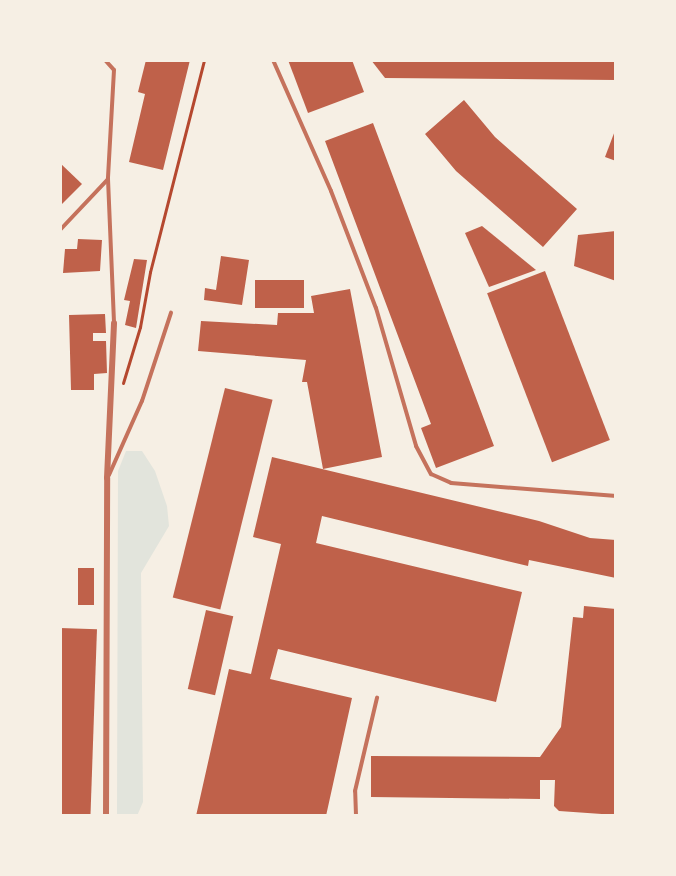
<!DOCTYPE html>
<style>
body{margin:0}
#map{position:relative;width:676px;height:876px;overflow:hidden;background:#f6efe4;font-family:"DM Sans",sans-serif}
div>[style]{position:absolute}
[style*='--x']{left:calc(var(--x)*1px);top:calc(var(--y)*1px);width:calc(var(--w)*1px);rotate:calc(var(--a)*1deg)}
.green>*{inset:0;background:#e2e4dc}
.building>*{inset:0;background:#bf614a;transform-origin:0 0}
.path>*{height:3px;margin:-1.5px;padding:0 1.5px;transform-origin:1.5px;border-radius:1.5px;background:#b5482f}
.service>*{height:4px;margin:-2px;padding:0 2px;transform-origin:2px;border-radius:2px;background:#c5725c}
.minor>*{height:6px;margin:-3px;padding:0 3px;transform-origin:3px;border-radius:3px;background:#c5725c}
span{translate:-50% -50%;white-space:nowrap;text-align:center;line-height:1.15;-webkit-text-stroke:4.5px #f6efe4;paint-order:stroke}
.frame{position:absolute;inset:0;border:62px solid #f6efe4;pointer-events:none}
</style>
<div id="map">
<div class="green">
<div style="clip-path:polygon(126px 451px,142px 451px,155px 471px,167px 506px,169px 526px,141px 573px,143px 802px,137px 816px,117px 816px,117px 811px,118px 471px)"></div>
</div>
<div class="building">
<div style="clip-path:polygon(146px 60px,190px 60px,163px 170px,129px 162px,145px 94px,138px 92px)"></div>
<div style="clip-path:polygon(288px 60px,352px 60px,364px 92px,308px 113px)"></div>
<div style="clip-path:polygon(371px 60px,616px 60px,616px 80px,385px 78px)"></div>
<div style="clip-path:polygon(464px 100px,495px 137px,577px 209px,543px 247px,456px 171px,425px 134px)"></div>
<div style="clip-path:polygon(373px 123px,494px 446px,436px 468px,421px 428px,431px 424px,325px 141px)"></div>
<div style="clip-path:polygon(616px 128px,616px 161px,605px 157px)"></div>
<div style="clip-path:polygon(60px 163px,82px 184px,60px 206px)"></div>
<div style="clip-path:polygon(482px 226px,536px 270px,489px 287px,465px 233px)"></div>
<div style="clip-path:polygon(616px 231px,616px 281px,574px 266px,578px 235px)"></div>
<div style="clip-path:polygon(78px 239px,102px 240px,100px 271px,63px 273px,65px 249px,77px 249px)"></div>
<div style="clip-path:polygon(221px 256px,249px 260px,242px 305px,204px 300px,205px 288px,216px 290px)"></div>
<div style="clip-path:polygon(134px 259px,147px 260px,136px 328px,125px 325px,130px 301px,124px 300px)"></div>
<div style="left:545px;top:271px;width:181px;height:62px;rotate:69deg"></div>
<div style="left:255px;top:280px;width:49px;height:28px"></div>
<div style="clip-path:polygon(350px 289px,382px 457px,323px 469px,307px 382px,302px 382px,306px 360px,198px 351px,201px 321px,277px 325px,278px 313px,314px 313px,311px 296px)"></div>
<div style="clip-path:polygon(105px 314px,106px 333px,93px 333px,93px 341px,106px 341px,107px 373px,94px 374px,94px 390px,71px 390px,69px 315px)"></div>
<div style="left:225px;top:388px;width:49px;height:216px;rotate:14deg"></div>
<div style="clip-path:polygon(272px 457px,539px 521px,590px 538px,616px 540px,616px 578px,529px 560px,528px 566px,322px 516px,316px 543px,522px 592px,496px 702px,278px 649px,270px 679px,352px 698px,326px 816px,196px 816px,229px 669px,251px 674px,281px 544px,253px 537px)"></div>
<div style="left:78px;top:568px;width:16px;height:37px"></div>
<div style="clip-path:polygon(584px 606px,616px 609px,616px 815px,559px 811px,554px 806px,555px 780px,540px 780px,540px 799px,371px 797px,371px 756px,540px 757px,561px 727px,573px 617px,583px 618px)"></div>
<div style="left:206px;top:610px;width:28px;height:81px;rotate:13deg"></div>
<div style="left:60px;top:628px;width:37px;height:188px;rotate:2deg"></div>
</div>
<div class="path">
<div style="--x:123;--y:383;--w:59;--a:-73.1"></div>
<div style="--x:140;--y:327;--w:56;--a:-79.7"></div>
<div style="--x:150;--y:272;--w:219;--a:-75.7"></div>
</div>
<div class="service">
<div style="--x:105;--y:60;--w:13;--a:48"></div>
<div style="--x:114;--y:70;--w:109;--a:93.2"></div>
<div style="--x:108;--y:179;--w:143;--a:87.6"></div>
<div style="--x:273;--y:60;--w:143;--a:66.1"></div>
<div style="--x:331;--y:191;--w:125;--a:69"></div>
<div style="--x:376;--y:308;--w:144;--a:73.8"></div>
<div style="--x:416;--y:446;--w:32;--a:62"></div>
<div style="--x:431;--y:474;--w:22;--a:24"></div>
<div style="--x:451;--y:483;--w:166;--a:4.5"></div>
<div style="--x:60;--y:230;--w:70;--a:-46.7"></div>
<div style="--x:109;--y:475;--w:81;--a:-66"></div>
<div style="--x:142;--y:401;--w:93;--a:-71.8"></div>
<div style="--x:356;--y:815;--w:24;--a:-92"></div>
<div style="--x:355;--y:791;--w:96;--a:-76.7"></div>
<div style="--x:356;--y:816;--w:190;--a:0"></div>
</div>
<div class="minor">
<div style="--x:106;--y:816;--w:338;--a:-89.8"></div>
<div style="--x:107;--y:478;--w:155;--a:-87.4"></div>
</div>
<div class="frame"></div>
</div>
